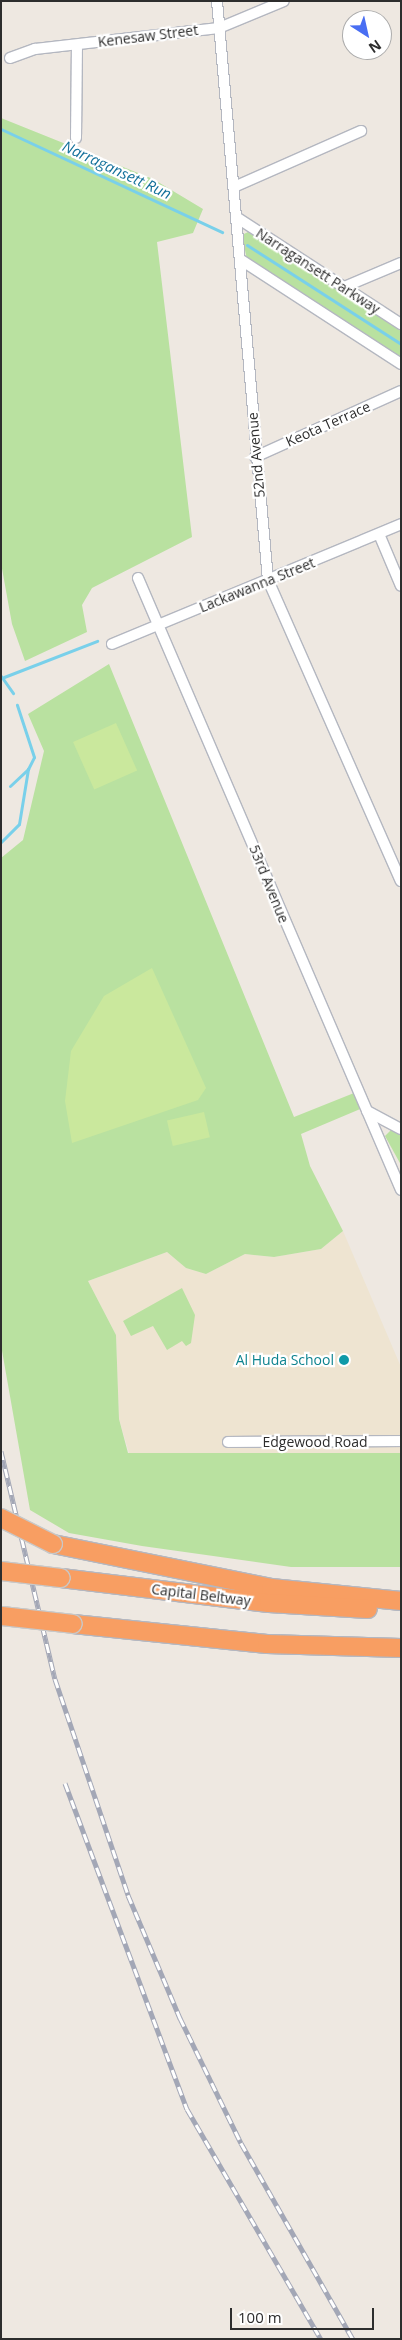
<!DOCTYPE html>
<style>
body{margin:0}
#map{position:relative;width:402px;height:2340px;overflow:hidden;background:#eee8e1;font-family:"Open Sans",sans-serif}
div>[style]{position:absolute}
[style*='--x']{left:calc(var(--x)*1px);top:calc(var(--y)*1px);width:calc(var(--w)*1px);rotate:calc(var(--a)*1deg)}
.education>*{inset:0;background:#eee4d1}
.green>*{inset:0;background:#b9e1a0}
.pitch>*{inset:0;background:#cae89d;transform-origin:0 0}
.stream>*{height:3px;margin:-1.5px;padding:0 1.5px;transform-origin:1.5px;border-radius:1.5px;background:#79d0ea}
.roads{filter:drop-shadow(1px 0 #b4b7c0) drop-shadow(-1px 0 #b4b7c0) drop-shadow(0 1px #b4b7c0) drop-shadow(0 -1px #b4b7c0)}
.street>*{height:10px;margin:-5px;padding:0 5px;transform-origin:5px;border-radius:5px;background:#fff}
.highway>*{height:18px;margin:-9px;padding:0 9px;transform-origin:9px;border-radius:9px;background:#f89e62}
.rail>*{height:5px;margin-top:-2.5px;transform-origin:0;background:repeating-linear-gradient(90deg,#fff 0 9px,#a3a7b6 0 18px);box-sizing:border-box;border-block:1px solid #a3a7b6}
.bridges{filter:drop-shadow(1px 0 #c8c8c8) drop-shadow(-1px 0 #c8c8c8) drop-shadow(0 1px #c8c8c8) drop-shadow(0 -1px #c8c8c8)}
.highway-bridge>*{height:18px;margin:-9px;padding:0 9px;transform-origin:9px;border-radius:9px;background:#f89e62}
.dots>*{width:14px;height:14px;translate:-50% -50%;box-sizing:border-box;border:2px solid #fff;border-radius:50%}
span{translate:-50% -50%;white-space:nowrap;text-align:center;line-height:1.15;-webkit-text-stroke:4.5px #fff;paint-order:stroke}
.street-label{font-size:14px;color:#2d2d2d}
.culture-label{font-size:14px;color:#0d838f}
.right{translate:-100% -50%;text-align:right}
.water-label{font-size:15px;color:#14719b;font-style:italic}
.frame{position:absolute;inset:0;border:2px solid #2d2d2d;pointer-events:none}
.north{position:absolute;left:342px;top:10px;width:50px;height:50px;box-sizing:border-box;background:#fff;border:1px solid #ababab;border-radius:50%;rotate:145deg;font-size:14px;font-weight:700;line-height:20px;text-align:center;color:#2d2d2d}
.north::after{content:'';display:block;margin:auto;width:18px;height:22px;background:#496ef3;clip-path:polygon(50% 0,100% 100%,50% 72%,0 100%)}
.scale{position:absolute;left:230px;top:2308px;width:144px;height:22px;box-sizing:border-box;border:2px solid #2d2d2d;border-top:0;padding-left:6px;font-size:15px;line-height:18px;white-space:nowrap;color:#2d2d2d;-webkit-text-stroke:4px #fff;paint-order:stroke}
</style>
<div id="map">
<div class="education">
<div style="clip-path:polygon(343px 1231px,401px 1367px,401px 1453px,129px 1453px,119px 1419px,116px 1335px,88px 1281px,167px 1252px,186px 1268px,206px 1274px,245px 1254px,274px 1257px,321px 1249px)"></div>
</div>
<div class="green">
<div style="clip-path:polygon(1px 118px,153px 179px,203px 209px,193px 233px,157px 242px,192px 537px,92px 588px,82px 605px,87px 632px,25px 661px,12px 624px,1px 563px)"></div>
<div style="clip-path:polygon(248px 232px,401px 331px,401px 359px,247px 260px,242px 235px)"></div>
<div style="clip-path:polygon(109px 664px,294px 1117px,359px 1091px,365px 1107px,301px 1134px,310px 1166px,343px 1231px,321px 1249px,274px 1257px,245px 1254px,206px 1274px,186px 1268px,167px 1252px,88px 1281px,116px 1335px,119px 1419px,128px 1453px,401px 1453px,401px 1567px,291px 1567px,142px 1546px,69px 1533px,30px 1510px,1px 1345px,1px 858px,23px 840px,44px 751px,28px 714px)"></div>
<div style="clip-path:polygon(392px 1129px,401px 1133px,401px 1165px,385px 1136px)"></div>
<div style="clip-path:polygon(182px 1288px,195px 1315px,191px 1343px,186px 1346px,182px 1341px,167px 1350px,153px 1326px,131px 1336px,123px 1321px)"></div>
</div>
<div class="pitch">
<div style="left:116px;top:723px;width:52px;height:47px;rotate:66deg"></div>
<div style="clip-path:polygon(152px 968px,206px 1088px,198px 1100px,72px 1143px,65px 1101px,71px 1051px,104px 996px)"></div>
<div style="left:204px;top:1112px;width:26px;height:38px;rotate:77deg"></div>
</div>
<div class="stream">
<div style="--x:1;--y:129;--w:244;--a:25"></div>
<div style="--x:247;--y:245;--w:183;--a:32.7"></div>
<div style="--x:1;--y:676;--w:21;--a:55"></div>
<div style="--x:4;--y:677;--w:100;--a:-21.2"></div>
<div style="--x:10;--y:786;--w:25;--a:-43"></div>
<div style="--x:1;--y:842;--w:25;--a:-45"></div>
<div style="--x:19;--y:824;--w:56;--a:-80.7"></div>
<div style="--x:28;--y:769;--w:13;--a:-63"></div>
<div style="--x:34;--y:757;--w:55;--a:-108.1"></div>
</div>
<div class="roads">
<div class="street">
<div style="--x:217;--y:1;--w:581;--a:84.97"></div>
<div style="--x:268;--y:580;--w:329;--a:66.2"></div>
<div style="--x:10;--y:58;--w:27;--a:-20"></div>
<div style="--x:35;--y:49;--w:185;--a:-6.5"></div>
<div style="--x:219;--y:28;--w:70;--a:-22.6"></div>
<div style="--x:76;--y:138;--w:93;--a:-89.4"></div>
<div style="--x:234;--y:187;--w:139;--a:-23.8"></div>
<div style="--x:236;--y:217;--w:197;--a:33"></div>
<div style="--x:241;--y:260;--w:191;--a:33"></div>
<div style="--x:344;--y:287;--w:62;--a:-22.8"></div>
<div style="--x:255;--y:457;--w:160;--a:-24.3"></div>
<div style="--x:379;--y:534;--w:56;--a:67.1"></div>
<div style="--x:138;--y:578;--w:666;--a:66.74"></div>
<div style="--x:112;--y:644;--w:313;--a:-22.5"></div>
<div style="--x:367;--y:1111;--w:38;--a:28"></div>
<div style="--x:228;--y:1442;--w:173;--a:-0.3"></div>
</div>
<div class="highway">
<div style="--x:53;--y:1544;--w:222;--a:11.4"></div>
<div style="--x:271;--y:1588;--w:131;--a:5.7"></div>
<div style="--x:61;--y:1578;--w:209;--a:6.9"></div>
<div style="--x:269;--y:1603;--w:99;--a:3.5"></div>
<div style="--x:73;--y:1624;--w:195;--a:5.9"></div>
<div style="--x:267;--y:1644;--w:134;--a:1.7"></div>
</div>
</div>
<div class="rail">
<div style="--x:1;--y:1451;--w:234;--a:76.7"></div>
<div style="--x:55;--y:1679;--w:228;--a:71.3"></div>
<div style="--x:128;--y:1895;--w:134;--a:67.1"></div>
<div style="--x:180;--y:2018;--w:139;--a:64"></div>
<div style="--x:241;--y:2143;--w:226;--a:60.3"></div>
<div style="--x:65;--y:1783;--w:348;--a:69.5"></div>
<div style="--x:187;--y:2109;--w:266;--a:59.8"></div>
</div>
<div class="bridges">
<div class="highway-bridge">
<div style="--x:1;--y:1518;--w:58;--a:26.6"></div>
<div style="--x:1;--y:1571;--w:60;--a:6.7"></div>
<div style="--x:2;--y:1616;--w:71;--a:6.4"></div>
</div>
</div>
<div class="dots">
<div style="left:344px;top:1360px;background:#0f9aa8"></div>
</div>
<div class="street-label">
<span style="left:148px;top:36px;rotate:-7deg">Kenesaw Street</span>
<span style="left:318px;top:271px;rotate:33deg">Narragansett Parkway</span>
<span style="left:328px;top:424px;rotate:-24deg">Keota Terrace</span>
<span style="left:256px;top:455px;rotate:-95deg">52nd Avenue</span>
<span style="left:257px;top:585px;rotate:-22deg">Lackawanna Street</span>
<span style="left:269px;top:884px;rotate:68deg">53rd Avenue</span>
<span style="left:315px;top:1442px">Edgewood Road</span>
<span style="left:201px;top:1595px;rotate:7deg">Capital Beltway</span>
</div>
<div class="culture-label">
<span class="right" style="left:334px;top:1360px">Al Huda School</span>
</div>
<div class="water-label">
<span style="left:117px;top:170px;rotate:25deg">Narragansett Run</span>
</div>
<div class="frame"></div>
<div class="north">N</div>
<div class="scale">100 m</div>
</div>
